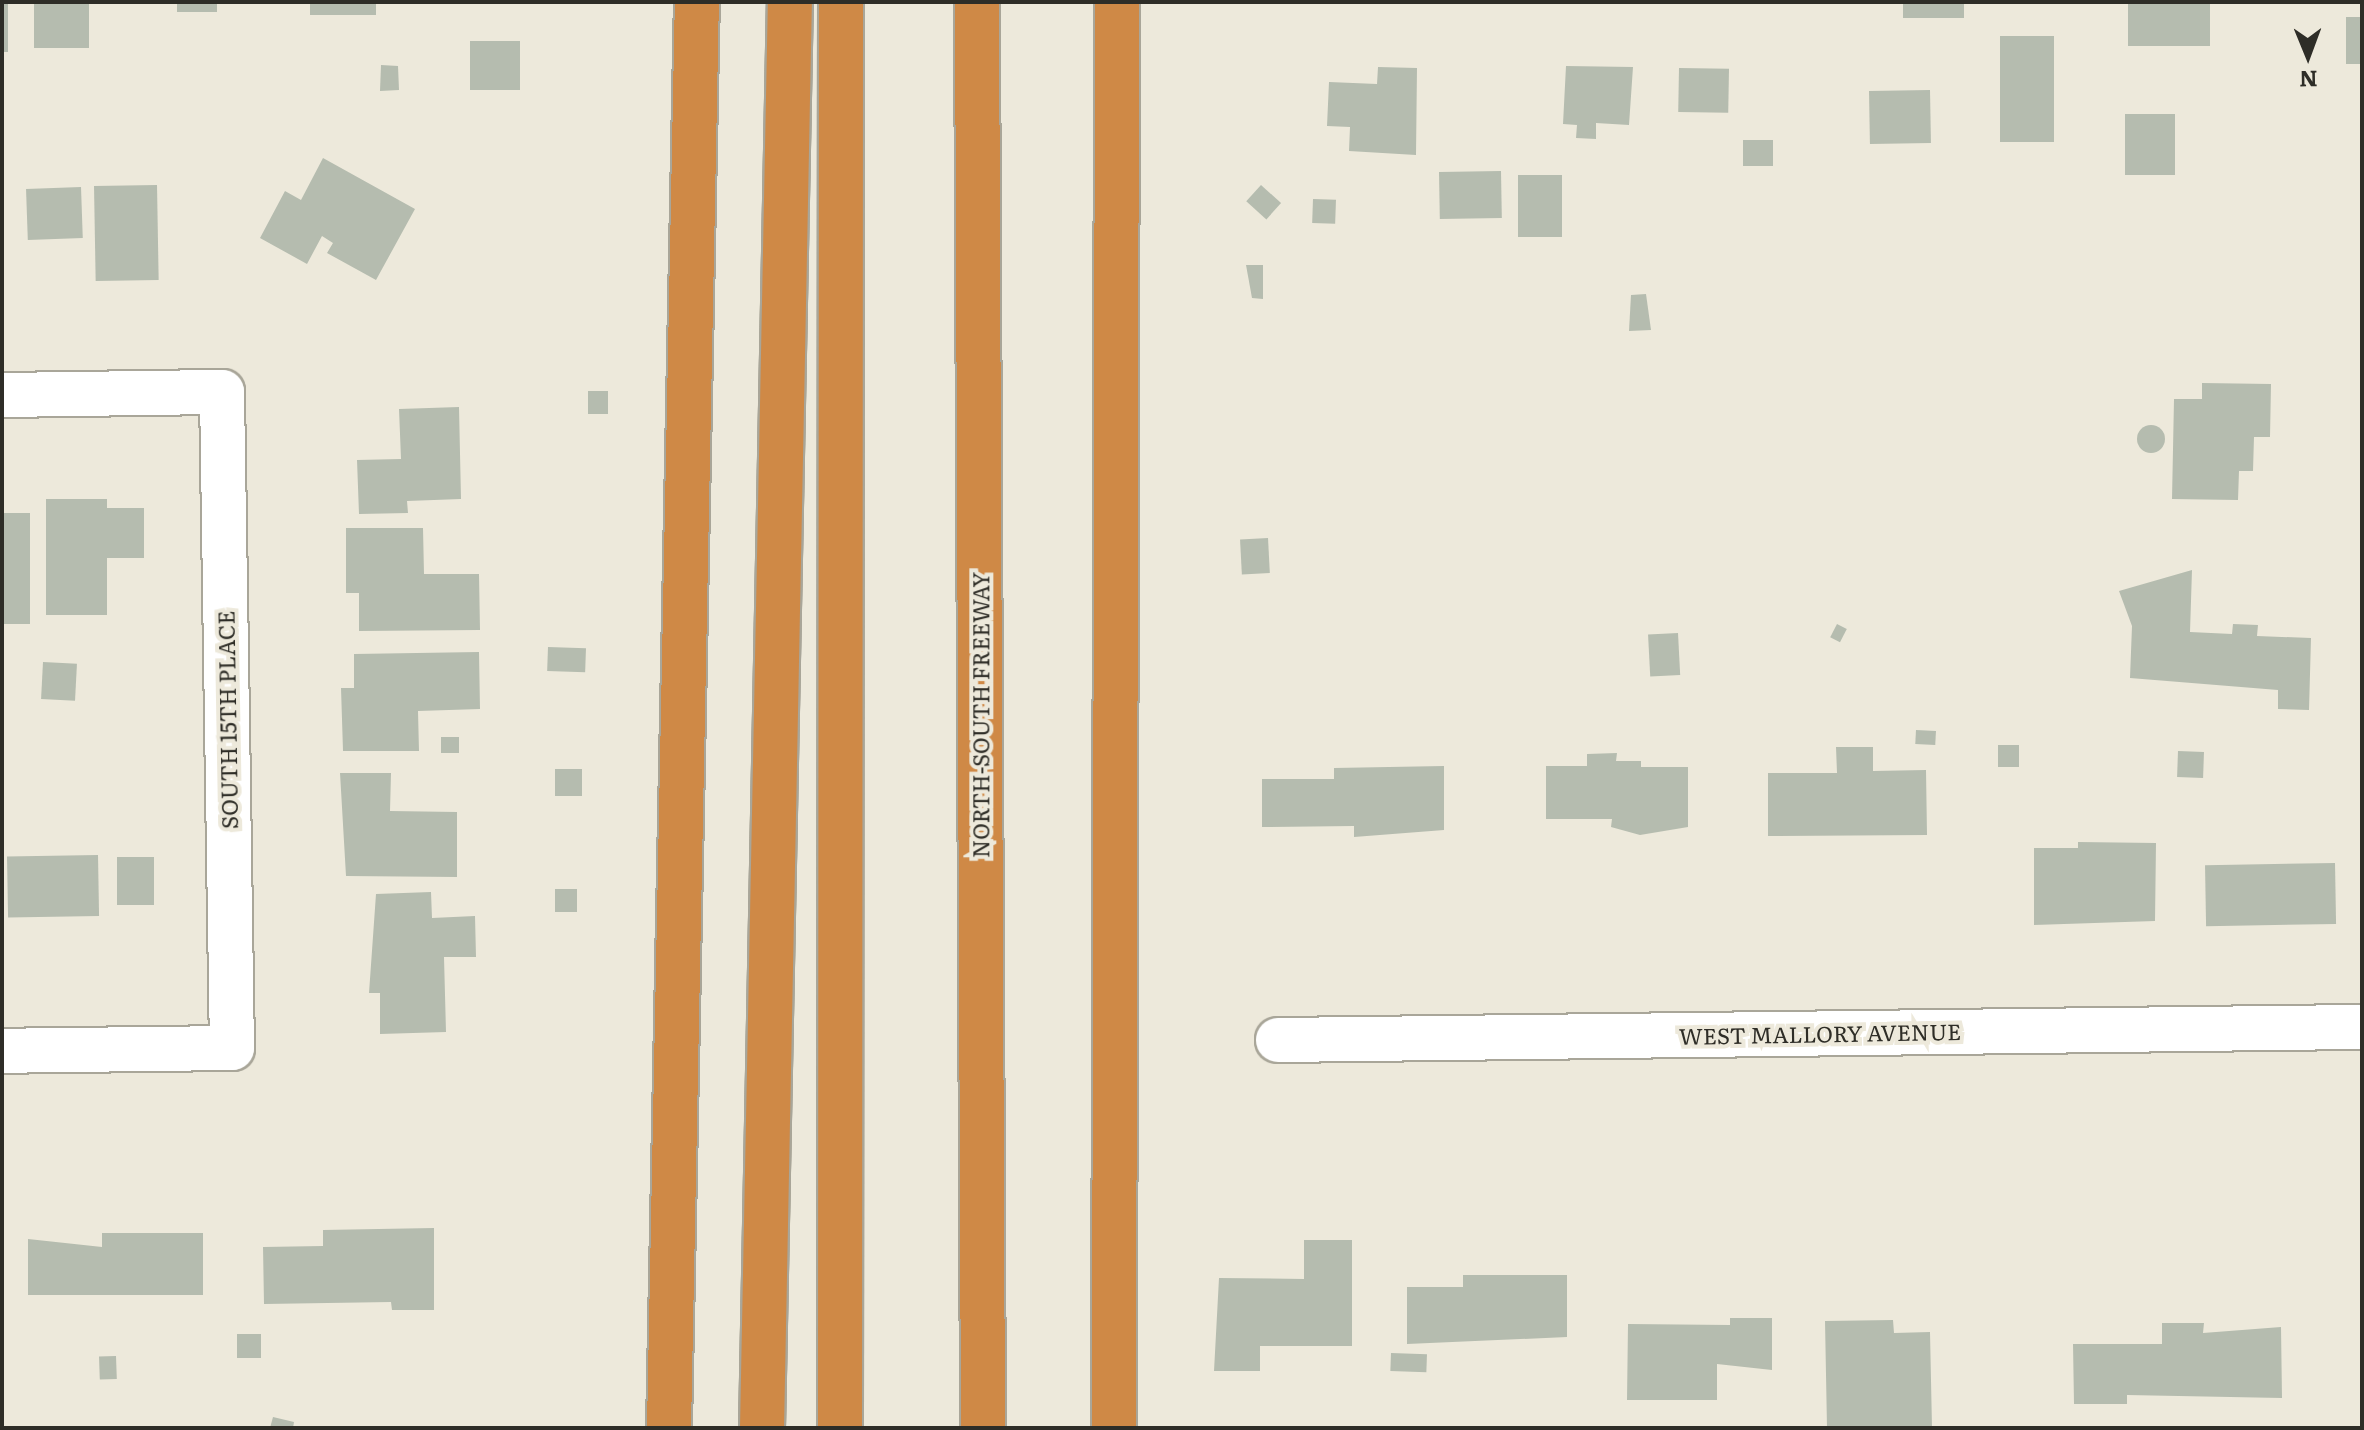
<!DOCTYPE html>
<style>
body{margin:0}
#map{position:relative;width:2364px;height:1430px;overflow:hidden;background:#ede9db;font-family:Literata,serif}
div>[style]{position:absolute}
[style*='--x']{left:calc(var(--x)*1px);top:calc(var(--y)*1px);width:calc(var(--w)*1px);rotate:calc(var(--a)*1deg)}
.building>*{inset:0;background:#b5bcaf;transform-origin:0 0}
.round{border-radius:50%}
.roads{filter:drop-shadow(2px 0 #a9a699) drop-shadow(-2px 0 #a9a699) drop-shadow(0 2px #a9a699) drop-shadow(0 -2px #a9a699)}
.minor>*{height:44px;margin:-22px;padding:0 22px;transform-origin:22px;border-radius:22px;background:#fff}
.highway>*{height:44px;margin:-22px;padding:0 22px;transform-origin:22px;border-radius:22px;background:#cf8946}
span{translate:-50% -50%;white-space:nowrap;text-align:center;line-height:1.15;-webkit-text-stroke:8px #ede9db;paint-order:stroke}
.street-label{font-size:22px;color:#2e2d27}
.frame{position:absolute;inset:0;border:4px solid #2e2d27;pointer-events:none}
.north{position:absolute;left:2268px;top:16px;width:80px;height:80px;-webkit-text-stroke:6px #ede9db;paint-order:stroke;rotate:179deg;font-size:22px;font-weight:700;line-height:32px;text-align:center;color:#2e2d27}
.north::after{content:'';display:block;margin:auto;width:28px;height:36px;background:#2e2d27;clip-path:polygon(50% 0,100% 100%,50% 72%,0 100%)}
</style>
<div id="map">
<div class="building">
<i style="left:2px;top:2px;width:6px;height:50px"></i>
<i style="left:34px;top:2px;width:55px;height:46px"></i>
<i style="left:177px;top:2px;width:40px;height:10px"></i>
<i style="left:310px;top:2px;width:66px;height:13px"></i>
<i style="left:1903px;top:2px;width:61px;height:16px"></i>
<i style="left:2128px;top:2px;width:82px;height:44px"></i>
<i style="left:2346px;top:17px;width:16px;height:47px"></i>
<i style="left:2000px;top:36px;width:54px;height:106px"></i>
<i style="left:470px;top:41px;width:50px;height:49px"></i>
<i style="clip-path:polygon(381px 65px,398px 66px,399px 90px,380px 91px)"></i>
<i style="clip-path:polygon(1566px 66px,1633px 67px,1629px 125px,1596px 123px,1596px 139px,1576px 138px,1577px 125px,1563px 124px)"></i>
<i style="clip-path:polygon(1378px 67px,1417px 68px,1416px 155px,1349px 151px,1350px 127px,1327px 126px,1329px 82px,1377px 84px)"></i>
<i style="left:1679px;top:68px;width:50px;height:44px;rotate:1deg"></i>
<i style="left:1930px;top:90px;width:53px;height:61px;rotate:89deg"></i>
<i style="left:2125px;top:114px;width:50px;height:61px"></i>
<i style="left:1743px;top:140px;width:30px;height:26px"></i>
<i style="clip-path:polygon(323px 158px,415px 209px,376px 280px,327px 253px,333px 243px,322px 236px,307px 264px,260px 238px,285px 191px,301px 200px)"></i>
<i style="left:1501px;top:171px;width:47px;height:62px;rotate:89deg"></i>
<i style="left:1518px;top:175px;width:44px;height:62px"></i>
<i style="left:157px;top:185px;width:95px;height:63px;rotate:89deg"></i>
<i style="left:1261px;top:185px;width:27px;height:22px;rotate:42deg"></i>
<i style="left:81px;top:187px;width:51px;height:55px;rotate:88deg"></i>
<i style="left:1313px;top:199px;width:23px;height:24px;rotate:2deg"></i>
<i style="clip-path:polygon(1246px 265px,1263px 265px,1263px 299px,1252px 298px)"></i>
<i style="clip-path:polygon(1646px 294px,1651px 330px,1629px 331px,1631px 295px)"></i>
<i style="clip-path:polygon(2202px 383px,2271px 384px,2270px 437px,2254px 437px,2253px 471px,2239px 471px,2238px 500px,2172px 499px,2174px 399px,2202px 399px)"></i>
<i style="left:588px;top:391px;width:20px;height:23px"></i>
<i style="clip-path:polygon(459px 407px,461px 499px,407px 501px,408px 513px,359px 514px,357px 460px,401px 459px,399px 409px)"></i>
<i class="round" style="left:2137px;top:425px;width:28px;height:28px"></i>
<i style="clip-path:polygon(46px 499px,107px 499px,107px 508px,144px 508px,144px 558px,107px 558px,107px 615px,46px 615px)"></i>
<i style="left:2px;top:513px;width:28px;height:111px"></i>
<i style="clip-path:polygon(346px 528px,423px 528px,424px 574px,479px 574px,480px 630px,359px 631px,359px 593px,346px 593px)"></i>
<i style="left:1268px;top:538px;width:35px;height:28px;rotate:87deg"></i>
<i style="clip-path:polygon(2192px 570px,2190px 632px,2232px 634px,2233px 624px,2258px 625px,2257px 636px,2311px 638px,2309px 710px,2278px 709px,2278px 690px,2130px 678px,2132px 626px,2119px 591px)"></i>
<i style="left:1837px;top:624px;width:11px;height:15px;rotate:27deg"></i>
<i style="left:1678px;top:633px;width:42px;height:30px;rotate:87deg"></i>
<i style="left:548px;top:647px;width:38px;height:24px;rotate:2deg"></i>
<i style="clip-path:polygon(479px 652px,480px 709px,418px 711px,419px 751px,343px 751px,341px 688px,354px 688px,354px 654px)"></i>
<i style="left:43px;top:662px;width:34px;height:37px;rotate:3deg"></i>
<i style="left:1916px;top:730px;width:20px;height:14px;rotate:3deg"></i>
<i style="left:441px;top:737px;width:18px;height:16px"></i>
<i style="left:2019px;top:745px;width:22px;height:21px;rotate:90deg"></i>
<i style="clip-path:polygon(1836px 747px,1873px 747px,1873px 771px,1926px 770px,1927px 835px,1768px 836px,1768px 773px,1837px 773px)"></i>
<i style="left:2178px;top:751px;width:26px;height:26px;rotate:2deg"></i>
<i style="clip-path:polygon(1617px 753px,1616px 761px,1641px 761px,1641px 767px,1688px 767px,1688px 827px,1640px 835px,1611px 827px,1612px 819px,1546px 819px,1546px 766px,1587px 766px,1587px 754px)"></i>
<i style="clip-path:polygon(1444px 766px,1444px 830px,1354px 837px,1354px 826px,1262px 827px,1262px 779px,1334px 779px,1334px 768px)"></i>
<i style="left:555px;top:769px;width:27px;height:27px"></i>
<i style="clip-path:polygon(340px 773px,391px 773px,390px 811px,457px 812px,457px 877px,346px 876px)"></i>
<i style="clip-path:polygon(2078px 842px,2156px 843px,2155px 921px,2034px 925px,2034px 848px,2078px 848px)"></i>
<i style="left:98px;top:855px;width:61px;height:91px;rotate:89deg"></i>
<i style="left:117px;top:857px;width:37px;height:48px"></i>
<i style="left:2335px;top:863px;width:61px;height:130px;rotate:89deg"></i>
<i style="left:555px;top:889px;width:22px;height:23px"></i>
<i style="clip-path:polygon(431px 892px,432px 918px,475px 916px,476px 957px,444px 957px,446px 1032px,380px 1034px,380px 993px,369px 993px,376px 894px)"></i>
<i style="clip-path:polygon(434px 1228px,434px 1310px,392px 1310px,391px 1302px,264px 1304px,263px 1247px,323px 1246px,323px 1230px)"></i>
<i style="clip-path:polygon(102px 1233px,203px 1233px,203px 1295px,28px 1295px,28px 1239px,102px 1247px)"></i>
<i style="clip-path:polygon(1304px 1240px,1352px 1240px,1352px 1346px,1260px 1346px,1260px 1371px,1214px 1371px,1219px 1278px,1304px 1279px)"></i>
<i style="clip-path:polygon(1463px 1275px,1567px 1275px,1567px 1337px,1407px 1344px,1407px 1287px,1463px 1287px)"></i>
<i style="clip-path:polygon(1730px 1318px,1772px 1318px,1772px 1370px,1717px 1364px,1717px 1400px,1627px 1400px,1628px 1324px,1730px 1325px)"></i>
<i style="clip-path:polygon(1893px 1320px,1894px 1333px,1930px 1332px,1932px 1428px,1827px 1428px,1825px 1321px)"></i>
<i style="clip-path:polygon(2162px 1323px,2204px 1323px,2203px 1333px,2281px 1327px,2282px 1398px,2127px 1395px,2127px 1404px,2074px 1404px,2073px 1344px,2162px 1344px)"></i>
<i style="left:237px;top:1334px;width:24px;height:24px"></i>
<i style="left:1391px;top:1353px;width:36px;height:18px;rotate:2deg"></i>
<i style="left:116px;top:1356px;width:23px;height:17px;rotate:88deg"></i>
<i style="clip-path:polygon(273px 1417px,294px 1422px,293px 1428px,270px 1428px)"></i>
</div>
<div class="roads">
<div class="minor">
<i style="--x:2;--y:395;--w:220;--a:-0.8"></i>
<i style="--x:222;--y:392;--w:656;--a:89.13"></i>
<i style="--x:232;--y:1048;--w:230;--a:179.3"></i>
<i style="--x:1278;--y:1040;--w:1084;--a:-0.69"></i>
</div>
<div class="highway">
<i style="--x:977;--y:2;--w:1426;--a:89.76"></i>
<i style="--x:669;--y:1428;--w:1426;--a:-88.88"></i>
<i style="--x:762;--y:1428;--w:1426;--a:-88.88"></i>
<i style="--x:840;--y:1428;--w:1426;--a:-89.96"></i>
<i style="--x:1114;--y:1428;--w:1426;--a:-89.88"></i>
</div>
</div>
<div class="street-label">
<span style="left:980px;top:715px;rotate:-90deg">NORTH-SOUTH FREEWAY</span>
<span style="left:227px;top:720px;rotate:-91deg">SOUTH 15TH PLACE</span>
<span style="left:1820px;top:1033px;rotate:-1deg">WEST MALLORY AVENUE</span>
</div>
<div class="frame"></div>
<div class="north">N</div>
</div>
